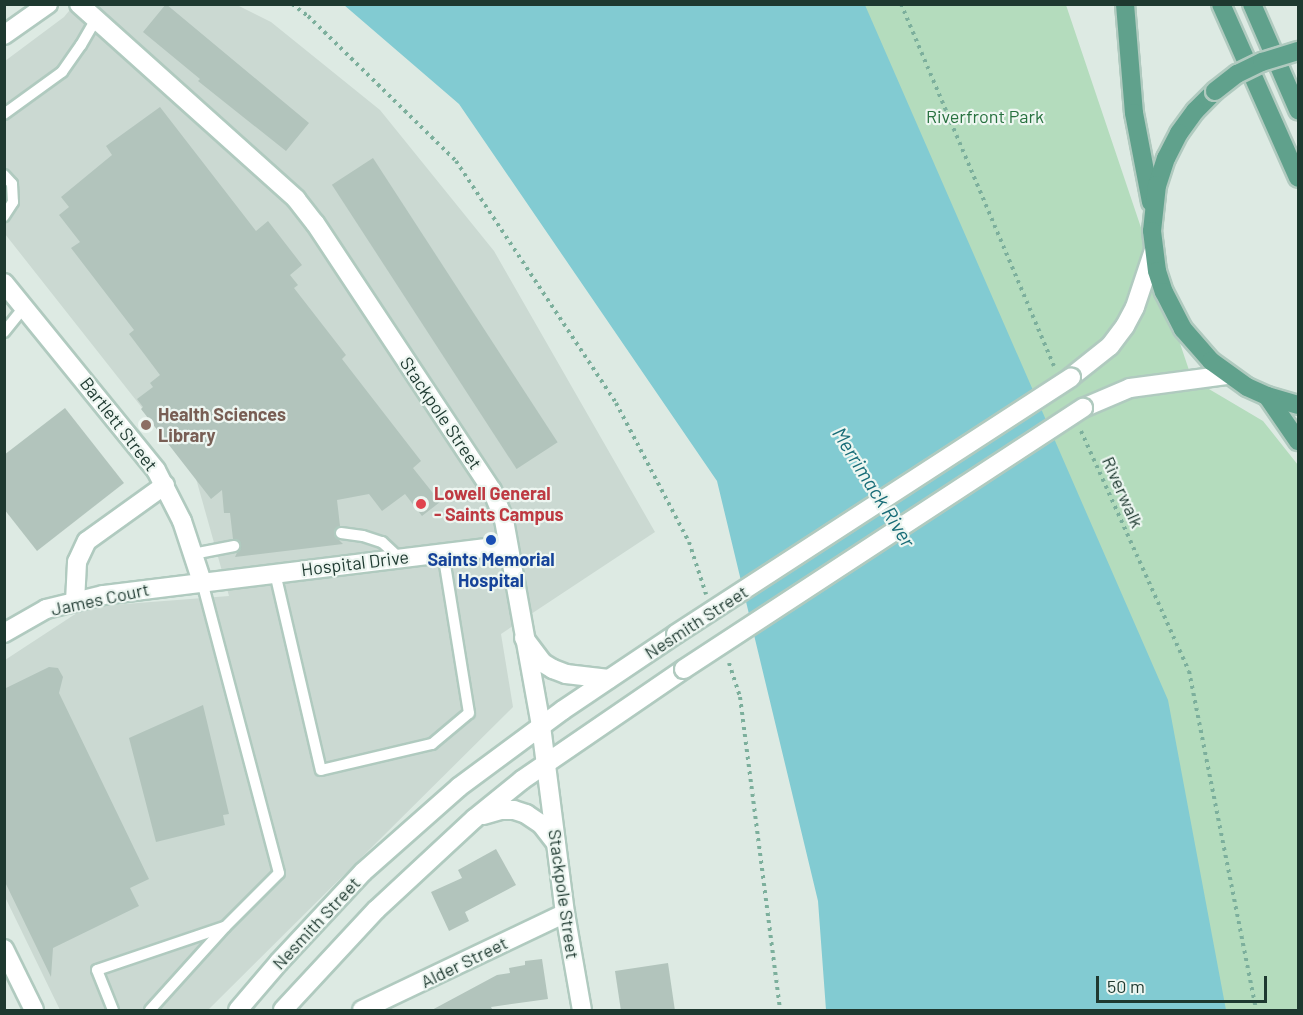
<!DOCTYPE html>
<style>
body{margin:0}
#map{position:relative;width:1303px;height:1015px;overflow:hidden;background:#ddeae3;font-family:Barlow,sans-serif}
div>[style]{position:absolute}
[style*='--x']{left:calc(var(--x)*1px);top:calc(var(--y)*1px);width:calc(var(--w)*1px);rotate:calc(var(--a)*1deg)}
.built>*{inset:0;background:#cbd9d2}
.green>*{inset:0;background:#b4dcbd}
.water>*{inset:0;background:#82cbd2}
.building>*{inset:0;background:#b2c4bc;transform-origin:0 0}
.path>*{height:4px;margin-top:-2px;transform-origin:0;background:repeating-linear-gradient(90deg,#7caf9c 0 3px,transparent 0 7.5px)}
.roads{filter:drop-shadow(2px 0 #b0cabf) drop-shadow(-2px 0 #b0cabf) drop-shadow(0 2px #b0cabf) drop-shadow(0 -2px #b0cabf)}
.lane>*{height:10px;margin:-5px;padding:0 5px;transform-origin:5px;border-radius:5px;background:#fff}
.street>*{height:18px;margin:-9px;padding:0 9px;transform-origin:9px;border-radius:9px;background:#fff}
.secondary>*{height:18px;margin:-9px;padding:0 9px;transform-origin:9px;border-radius:9px;background:#fff}
.primary>*{height:18px;margin:-9px;padding:0 9px;transform-origin:9px;border-radius:9px;background:#60a18c}
.bridges{filter:drop-shadow(2px 0 #b0cabf) drop-shadow(-2px 0 #b0cabf) drop-shadow(0 2px #b0cabf) drop-shadow(0 -2px #b0cabf)}
.secondary-bridge>*{height:18px;margin:-9px;padding:0 9px;transform-origin:9px;border-radius:9px;background:#fff}
.primary-bridge>*{height:18px;margin:-9px;padding:0 9px;transform-origin:9px;border-radius:9px;background:#60a18c}
.dots>*{width:16px;height:16px;translate:-50% -50%;box-sizing:border-box;border:3px solid #edf6f1;border-radius:50%}
span{translate:-50% -50%;white-space:nowrap;text-align:center;line-height:1.15;-webkit-text-stroke:4.5px #edf6f1;paint-order:stroke}
.park-label{font-size:18px;color:#27713f}
.street-label{font-size:18px;color:#1e3930}
.education-label{font-size:18px;color:#785e54;font-weight:700}
.left{translate:0 -50%;text-align:left}
.health-label{font-size:18px;color:#be3a42;font-weight:700}
.transit-label{font-size:18px;color:#164399;font-weight:700}
.water-label{font-size:20px;color:#176c77;font-style:italic}
.frame{position:absolute;inset:0;border:6px solid #1e3930;pointer-events:none}
.scale{position:absolute;left:1096px;top:976px;width:171px;height:27px;box-sizing:border-box;border:3px solid #1e3930;border-top:0;padding-left:8px;font-size:18px;line-height:21px;white-space:nowrap;color:#1e3930;-webkit-text-stroke:4px #edf6f1;paint-order:stroke}
</style>
<div id="map">
<div class="built">
<i style="clip-path:polygon(74px 5px,237px 5px,271px 22px,380px 110px,494px 251px,655px 532px,501px 634px,513px 707px,208px 1010px,60px 1010px,5px 897px,5px 660px,86px 607px,229px 596px,195px 475px,5px 234px,5px 61px,64px 17px)"></i>
</div>
<div class="green">
<i style="clip-path:polygon(817px 5px,1066px 5px,1192px 379px,1263px 421px,1298px 465px,1298px 1010px,1213px 1010px)"></i>
</div>
<div class="water">
<i style="clip-path:polygon(344px 5px,865px 5px,1168px 700px,1226px 1010px,826px 1010px,818px 901px,717px 481px,459px 104px)"></i>
</div>
<div class="building">
<i style="clip-path:polygon(166px 4px,309px 123px,286px 151px,198px 81px,200px 79px,143px 32px)"></i>
<i style="clip-path:polygon(160px 107px,256px 231px,268px 221px,302px 265px,290px 275px,298px 285px,294px 288px,346px 355px,342px 359px,421px 461px,413px 468px,440px 502px,422px 516px,405px 494px,382px 511px,369px 494px,337px 500px,340px 526px,335px 529px,334px 535px,343px 544px,235px 557px,241px 544px,233px 539px,230px 513px,224px 513px,222px 490px,211px 499px,141px 409px,143px 407px,137px 399px,153px 387px,150px 383px,160px 375px,129px 334px,134px 330px,71px 248px,80px 242px,59px 215px,69px 207px,61px 197px,112px 155px,106px 146px)"></i>
<i style="left:373px;top:158px;width:339px;height:49px;rotate:57deg"></i>
<i style="clip-path:polygon(65px 408px,124px 483px,37px 551px,4px 509px,4px 455px)"></i>
<i style="clip-path:polygon(49px 667px,58px 668px,63px 677px,59px 693px,149px 879px,130px 888px,139px 906px,53px 948px,51px 977px,4px 880px,4px 689px)"></i>
<i style="clip-path:polygon(203px 705px,229px 814px,223px 815px,225px 825px,156px 842px,129px 738px)"></i>
<i style="clip-path:polygon(496px 849px,516px 885px,465px 912px,469px 921px,449px 931px,431px 892px,462px 878px,458px 870px)"></i>
<i style="clip-path:polygon(542px 959px,548px 999px,491px 1007px,493px 1011px,430px 1011px,497px 975px,510px 973px,509px 968px,525px 965px,525px 961px)"></i>
<i style="clip-path:polygon(668px 963px,675px 1011px,621px 1011px,615px 971px)"></i>
</div>
<div class="path">
<i style="--x:292;--y:4;--w:20;--a:37"></i>
<i style="--x:308;--y:16;--w:207;--a:44.4"></i>
<i style="--x:456;--y:161;--w:290;--a:56.5"></i>
<i style="--x:616;--y:403;--w:157;--a:62.3"></i>
<i style="--x:689;--y:542;--w:55;--a:71.9"></i>
<i style="--x:901;--y:4;--w:393;--a:67.1"></i>
<i style="--x:1081;--y:431;--w:263;--a:65.8"></i>
<i style="--x:1189;--y:671;--w:346;--a:78.8"></i>
<i style="--x:729;--y:663;--w:36;--a:72"></i>
<i style="--x:740;--y:697;--w:316;--a:82.7"></i>
</div>
<div class="roads">
<div class="lane">
<i style="--x:4;--y:114;--w:72;--a:-35.9"></i>
<i style="--x:62;--y:72;--w:33;--a:-55"></i>
<i style="--x:81;--y:45;--w:30;--a:-60"></i>
<i style="--x:4;--y:175;--w:12;--a:48"></i>
<i style="--x:12;--y:184;--w:18;--a:87"></i>
<i style="--x:13;--y:202;--w:17;--a:123"></i>
<i style="--x:4;--y:332;--w:32;--a:-51"></i>
<i style="--x:341;--y:533;--w:22;--a:8"></i>
<i style="--x:363;--y:536;--w:20;--a:18"></i>
<i style="--x:382;--y:542;--w:23;--a:43"></i>
<i style="--x:193;--y:554;--w:42;--a:-11"></i>
<i style="--x:275;--y:573;--w:202;--a:76.9"></i>
<i style="--x:321;--y:770;--w:114;--a:-13.2"></i>
<i style="--x:432;--y:744;--w:48;--a:-40"></i>
<i style="--x:469;--y:713;--w:163;--a:-99.2"></i>
<i style="--x:113;--y:1010;--w:43;--a:-111.8"></i>
<i style="--x:97;--y:970;--w:134;--a:-18.7"></i>
<i style="--x:150;--y:1010;--w:112;--a:-47.9"></i>
<i style="--x:225;--y:927;--w:76;--a:-45"></i>
<i style="--x:279;--y:873;--w:301;--a:-104.8"></i>
</div>
<div class="street">
<i style="--x:79;--y:4;--w:292;--a:41.9"></i>
<i style="--x:296;--y:199;--w:31;--a:52"></i>
<i style="--x:315;--y:223;--w:320;--a:56.5"></i>
<i style="--x:492;--y:490;--w:32;--a:68"></i>
<i style="--x:504;--y:520;--w:209;--a:79.8"></i>
<i style="--x:4;--y:35;--w:54;--a:-35.2"></i>
<i style="--x:4;--y:283;--w:241;--a:50.9"></i>
<i style="--x:156;--y:470;--w:57;--a:63"></i>
<i style="--x:182;--y:521;--w:64;--a:71.8"></i>
<i style="--x:75;--y:602;--w:40;--a:-87.1"></i>
<i style="--x:77;--y:562;--w:23;--a:-65"></i>
<i style="--x:87;--y:541;--w:96;--a:-35.7"></i>
<i style="--x:4;--y:633;--w:48;--a:-29.7"></i>
<i style="--x:46;--y:609;--w:59;--a:-13.8"></i>
<i style="--x:103;--y:595;--w:408;--a:-7"></i>
<i style="--x:362;--y:1010;--w:225;--a:-25.5"></i>
</div>
<div class="secondary">
<i style="--x:1071;--y:377;--w:50;--a:-38.5"></i>
<i style="--x:1110;--y:346;--w:25;--a:-53"></i>
<i style="--x:1125;--y:326;--w:21;--a:-62"></i>
<i style="--x:1135;--y:307;--w:60;--a:-71.6"></i>
<i style="--x:1083;--y:408;--w:51;--a:-23.1"></i>
<i style="--x:1130;--y:388;--w:99;--a:-7.6"></i>
<i style="--x:524;--y:638;--w:31;--a:53"></i>
<i style="--x:543;--y:663;--w:12;--a:31"></i>
<i style="--x:553;--y:669;--w:14;--a:21"></i>
<i style="--x:566;--y:674;--w:43;--a:6.6"></i>
<i style="--x:541;--y:726;--w:189;--a:82.7"></i>
<i style="--x:565;--y:913;--w:98;--a:80.1"></i>
<i style="--x:483;--y:815;--w:19;--a:-16"></i>
<i style="--x:501;--y:810;--w:13;--a:0"></i>
<i style="--x:514;--y:810;--w:13;--a:18"></i>
<i style="--x:526;--y:814;--w:18;--a:34"></i>
<i style="--x:541;--y:824;--w:24;--a:52"></i>
<i style="--x:4;--y:949;--w:68;--a:63.8"></i>
<i style="--x:238;--y:1010;--w:63;--a:-49.5"></i>
<i style="--x:279;--y:962;--w:123;--a:-47"></i>
<i style="--x:363;--y:872;--w:128;--a:-41.5"></i>
<i style="--x:459;--y:787;--w:129;--a:-36.5"></i>
<i style="--x:563;--y:710;--w:136;--a:-33.9"></i>
<i style="--x:283;--y:1010;--w:137;--a:-47.1"></i>
<i style="--x:376;--y:910;--w:134;--a:-42.9"></i>
<i style="--x:474;--y:819;--w:62;--a:-39.1"></i>
<i style="--x:522;--y:780;--w:196;--a:-34.4"></i>
</div>
<div class="primary">
<i style="--x:1125;--y:4;--w:109;--a:85.3"></i>
<i style="--x:1134;--y:113;--w:91;--a:79.2"></i>
<i style="--x:1221;--y:4;--w:190;--a:66.1"></i>
<i style="--x:1252;--y:4;--w:116;--a:66.5"></i>
<i style="--x:1215;--y:91;--w:28;--a:135"></i>
<i style="--x:1195;--y:111;--w:27;--a:126"></i>
<i style="--x:1179;--y:133;--w:28;--a:117"></i>
<i style="--x:1166;--y:158;--w:28;--a:108"></i>
<i style="--x:1157;--y:185;--w:46;--a:96.2"></i>
<i style="--x:1152;--y:231;--w:40;--a:82.9"></i>
<i style="--x:1157;--y:271;--w:22;--a:72"></i>
<i style="--x:1164;--y:292;--w:42;--a:62.8"></i>
<i style="--x:1183;--y:329;--w:43;--a:48.8"></i>
<i style="--x:1211;--y:361;--w:44;--a:35.8"></i>
<i style="--x:1247;--y:387;--w:22;--a:24"></i>
<i style="--x:1267;--y:396;--w:32;--a:16"></i>
<i style="--x:1267;--y:396;--w:55;--a:55.4"></i>
</div>
</div>
<div class="bridges">
<div class="secondary-bridge">
<i style="--x:676;--y:634;--w:471;--a:-33"></i>
<i style="--x:684;--y:669;--w:477;--a:-33.2"></i>
</div>
<div class="primary-bridge">
<i style="--x:1215;--y:91;--w:28;--a:-38"></i>
<i style="--x:1237;--y:74;--w:28;--a:-26"></i>
<i style="--x:1262;--y:62;--w:38;--a:-17"></i>
</div>
</div>
<div class="dots">
<i style="left:146px;top:425px;background:#8d6e63"></i>
<i style="left:421px;top:504px;background:#e0444e"></i>
<i style="left:491px;top:540px;background:#1a4fb4"></i>
</div>
<div class="park-label">
<span style="left:985px;top:116px">Riverfront Park</span>
</div>
<div class="street-label">
<span style="left:441px;top:413px;rotate:56deg">Stackpole Street</span>
<span style="left:119px;top:424px;rotate:52deg">Bartlett Street</span>
<span style="left:1123px;top:492px;rotate:66deg">Riverwalk</span>
<span style="left:355px;top:563px;rotate:-7deg">Hospital Drive</span>
<span style="left:100px;top:599px;rotate:-12deg">James Court</span>
<span style="left:696px;top:622px;rotate:-33deg">Nesmith Street</span>
<span style="left:564px;top:894px;rotate:82deg">Stackpole Street</span>
<span style="left:316px;top:923px;rotate:-47deg">Nesmith Street</span>
<span style="left:464px;top:962px;rotate:-26deg">Alder Street</span>
</div>
<div class="education-label">
<span class="left" style="left:158px;top:425px">Health Sciences<br>Library</span>
</div>
<div class="health-label">
<span class="left" style="left:434px;top:504px">Lowell General<br>- Saints Campus</span>
</div>
<div class="transit-label">
<span style="left:491px;top:570px">Saints Memorial<br>Hospital</span>
</div>
<div class="water-label">
<span style="left:874px;top:487px;rotate:58deg">Merrimack River</span>
</div>
<div class="frame"></div>
<div class="scale">50 m</div>
</div>
